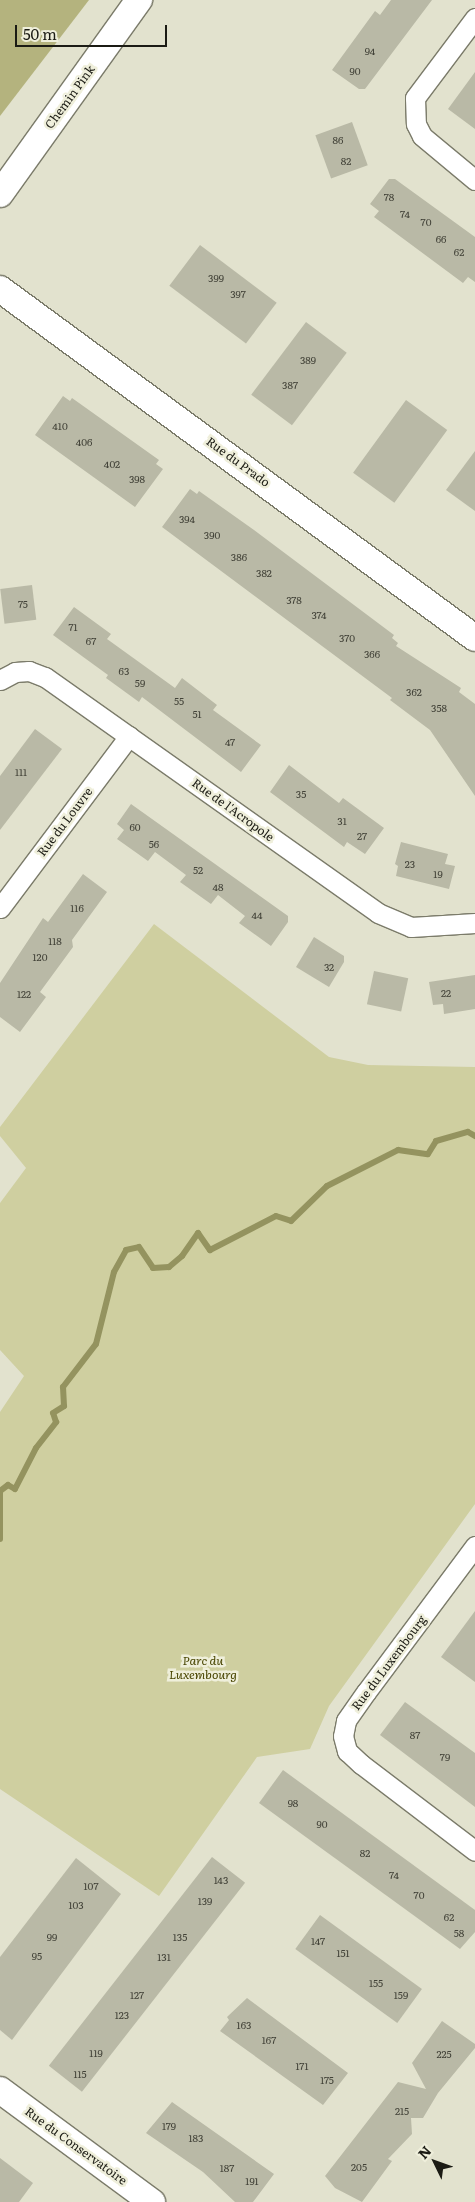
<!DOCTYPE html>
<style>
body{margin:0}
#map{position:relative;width:475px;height:2202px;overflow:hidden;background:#e2e2ce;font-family:Literata,serif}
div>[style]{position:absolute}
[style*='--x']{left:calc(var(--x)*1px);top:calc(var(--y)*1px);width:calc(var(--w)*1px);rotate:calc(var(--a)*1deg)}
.green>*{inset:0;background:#cfcfa0}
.forest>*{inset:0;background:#b4b37e}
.stream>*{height:6px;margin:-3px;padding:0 3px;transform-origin:3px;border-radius:3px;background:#94935f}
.building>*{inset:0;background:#b9b9a6;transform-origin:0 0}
.roads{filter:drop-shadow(1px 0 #7b7b6a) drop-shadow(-1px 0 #7b7b6a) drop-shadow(0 1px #7b7b6a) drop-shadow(0 -1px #7b7b6a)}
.street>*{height:19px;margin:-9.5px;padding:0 9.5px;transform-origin:9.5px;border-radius:9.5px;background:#fff}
.secondary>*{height:26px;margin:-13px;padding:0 13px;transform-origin:13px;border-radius:13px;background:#fff}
span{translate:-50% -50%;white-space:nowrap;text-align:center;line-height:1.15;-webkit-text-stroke:5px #efefdb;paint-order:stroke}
.number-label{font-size:10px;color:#424238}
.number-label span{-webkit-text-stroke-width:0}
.street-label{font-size:12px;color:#1b1b14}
.park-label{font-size:12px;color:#494602;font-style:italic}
.north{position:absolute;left:410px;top:2137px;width:50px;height:50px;-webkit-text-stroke:4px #efefdb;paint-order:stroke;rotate:312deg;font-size:14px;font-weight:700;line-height:20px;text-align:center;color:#1b1b14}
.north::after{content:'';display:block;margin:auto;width:18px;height:22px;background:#1b1b14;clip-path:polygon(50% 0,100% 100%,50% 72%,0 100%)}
.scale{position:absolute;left:15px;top:25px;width:152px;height:22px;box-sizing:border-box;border:2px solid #1b1b14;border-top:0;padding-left:6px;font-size:15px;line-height:18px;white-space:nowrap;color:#1b1b14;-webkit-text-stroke:4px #efefdb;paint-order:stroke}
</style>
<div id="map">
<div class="green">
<i style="clip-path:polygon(154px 924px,329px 1057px,368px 1065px,475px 1067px,475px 1504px,329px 1706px,310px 1749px,257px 1757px,159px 1896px,0 1789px,0 1412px,24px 1376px,0 1350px,0 1203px,26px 1168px,0 1136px,0 1127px)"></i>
</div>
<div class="forest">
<i style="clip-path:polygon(0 0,89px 0,0 116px)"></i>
</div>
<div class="stream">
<i style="--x:0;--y:1539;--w:48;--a:-90"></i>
<i style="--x:0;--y:1491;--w:10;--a:-37"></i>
<i style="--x:8;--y:1485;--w:8;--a:30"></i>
<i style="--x:15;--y:1489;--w:46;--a:-62.9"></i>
<i style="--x:36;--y:1448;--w:33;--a:-52"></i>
<i style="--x:56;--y:1422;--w:9;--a:-108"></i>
<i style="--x:53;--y:1413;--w:13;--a:-32"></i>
<i style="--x:64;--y:1406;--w:19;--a:-93"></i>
<i style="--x:63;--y:1387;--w:54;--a:-52.5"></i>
<i style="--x:96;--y:1344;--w:74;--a:-76"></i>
<i style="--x:114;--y:1272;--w:25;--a:-61"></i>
<i style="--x:126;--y:1250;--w:13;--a:-13"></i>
<i style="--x:139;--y:1247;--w:25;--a:56"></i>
<i style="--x:153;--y:1268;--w:16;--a:-4"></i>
<i style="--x:169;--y:1267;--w:17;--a:-40"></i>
<i style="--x:182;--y:1256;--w:28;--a:-55"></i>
<i style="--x:198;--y:1233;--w:21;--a:55"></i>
<i style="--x:210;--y:1250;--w:74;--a:-27.3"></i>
<i style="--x:276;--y:1216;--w:16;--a:18"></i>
<i style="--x:291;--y:1221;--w:50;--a:-44.2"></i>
<i style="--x:327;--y:1186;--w:80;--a:-26.9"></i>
<i style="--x:398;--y:1150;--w:30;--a:8"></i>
<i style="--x:428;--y:1154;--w:15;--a:-58"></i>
<i style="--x:436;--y:1141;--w:33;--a:-16"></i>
<i style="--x:468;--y:1132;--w:8;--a:30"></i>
</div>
<div class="building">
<i style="clip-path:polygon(391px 0,432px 0,365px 89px,359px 89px,332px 70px,375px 11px,380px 15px)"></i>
<i style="clip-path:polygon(475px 72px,475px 129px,448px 109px)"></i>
<i style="left:352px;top:122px;width:46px;height:39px;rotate:70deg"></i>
<i style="clip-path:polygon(389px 179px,395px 179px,475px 237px,475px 282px,468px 277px,463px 283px,374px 217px,379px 211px,370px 204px)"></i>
<i style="left:200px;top:245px;width:96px;height:51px;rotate:37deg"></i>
<i style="left:306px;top:322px;width:51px;height:91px;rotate:37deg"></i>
<i style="clip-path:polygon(63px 396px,70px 401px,72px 398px,159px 460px,156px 464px,163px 469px,135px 507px,35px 435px)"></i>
<i style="left:406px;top:400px;width:51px;height:90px;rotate:36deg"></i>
<i style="clip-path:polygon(475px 451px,475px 511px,446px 490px)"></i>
<i style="clip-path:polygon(190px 489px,197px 494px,199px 491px,254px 530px,394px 635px,392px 638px,398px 643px,396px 646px,461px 688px,459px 692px,475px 704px,475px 796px,430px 730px,390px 700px,392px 698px,162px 527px)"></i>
<i style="left:32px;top:585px;width:35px;height:32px;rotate:83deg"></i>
<i style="clip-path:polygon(74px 607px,111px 634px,107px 639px,175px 688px,182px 678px,217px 705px,213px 710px,261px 745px,241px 772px,142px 697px,139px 702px,106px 678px,108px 675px,53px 635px)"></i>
<i style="clip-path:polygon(35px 729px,62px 749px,0 830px,0 776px)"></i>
<i style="clip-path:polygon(289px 765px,339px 803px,343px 798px,384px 828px,365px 854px,347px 842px,344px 847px,270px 792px)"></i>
<i style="clip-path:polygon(131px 804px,288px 916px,288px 922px,271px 946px,239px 923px,245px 916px,218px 895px,211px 904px,180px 882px,186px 875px,155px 852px,148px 861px,117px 839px,124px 830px,117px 824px)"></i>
<i style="clip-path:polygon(401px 842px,448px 854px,445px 864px,455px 866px,449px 889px,396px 876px,398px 866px,395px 864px)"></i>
<i style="clip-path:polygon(83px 874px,107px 892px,72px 940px,73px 947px,40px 992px,46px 997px,20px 1032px,0 1017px,0 983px,43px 918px,48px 922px)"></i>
<i style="clip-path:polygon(314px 937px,344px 956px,344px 962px,329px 987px,296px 967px)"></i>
<i style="left:374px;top:971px;width:35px;height:34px;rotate:12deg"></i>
<i style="clip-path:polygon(475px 975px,475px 1009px,444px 1014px,443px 1004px,433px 1005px,429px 982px)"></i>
<i style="clip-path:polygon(475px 1611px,475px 1682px,441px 1657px)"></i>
<i style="clip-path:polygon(405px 1702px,475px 1753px,475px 1807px,380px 1735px)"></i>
<i style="clip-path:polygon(283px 1770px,475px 1910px,475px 1932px,460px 1949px,259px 1803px)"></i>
<i style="left:212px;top:1857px;width:42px;height:265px;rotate:38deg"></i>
<i style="clip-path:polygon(76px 1858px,121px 1894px,12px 2040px,0 2030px,0 1957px)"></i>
<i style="left:320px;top:1915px;width:126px;height:42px;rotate:36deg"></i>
<i style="clip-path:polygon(247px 1998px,348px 2073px,323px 2105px,220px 2031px,229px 2020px,227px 2017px)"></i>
<i style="clip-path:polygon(442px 2021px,475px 2044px,475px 2048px,438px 2093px,423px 2118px,411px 2118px,412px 2134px,388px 2159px,392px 2161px,362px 2202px,335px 2188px,325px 2176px,398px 2082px,426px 2089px,412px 2063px)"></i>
<i style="clip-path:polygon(172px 2102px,274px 2174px,253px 2202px,235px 2202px,203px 2172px,146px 2133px)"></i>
<i style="clip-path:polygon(0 2158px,33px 2183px,19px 2202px,0 2202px)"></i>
</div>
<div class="roads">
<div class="street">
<i style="--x:475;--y:18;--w:100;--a:126.9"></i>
<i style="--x:415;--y:98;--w:26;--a:88"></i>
<i style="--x:416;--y:124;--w:13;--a:63"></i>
<i style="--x:422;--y:136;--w:69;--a:39.7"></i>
<i style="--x:0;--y:680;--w:17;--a:-28"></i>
<i style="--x:15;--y:672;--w:14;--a:-4"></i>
<i style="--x:29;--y:671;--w:17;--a:21"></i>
<i style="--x:45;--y:677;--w:408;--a:35.3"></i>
<i style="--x:378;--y:913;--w:36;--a:23"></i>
<i style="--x:411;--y:927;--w:64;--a:-3.6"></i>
<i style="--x:0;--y:908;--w:215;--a:-53.1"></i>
<i style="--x:475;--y:1546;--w:182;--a:126.7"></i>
<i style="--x:366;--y:1692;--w:35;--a:125"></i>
<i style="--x:346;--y:1721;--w:15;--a:101"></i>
<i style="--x:343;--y:1736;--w:16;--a:75"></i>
<i style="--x:347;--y:1751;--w:19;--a:43"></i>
<i style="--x:361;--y:1764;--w:143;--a:37.3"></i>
</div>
<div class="secondary">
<i style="--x:0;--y:194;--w:239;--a:-54.4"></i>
<i style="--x:0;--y:289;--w:589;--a:36.31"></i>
<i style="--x:0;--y:2090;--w:189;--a:36.4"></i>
</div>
</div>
<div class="number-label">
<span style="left:370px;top:51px">94</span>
<span style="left:355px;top:71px">90</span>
<span style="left:338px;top:140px">86</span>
<span style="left:346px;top:161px">82</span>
<span style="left:389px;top:197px">78</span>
<span style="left:405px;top:214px">74</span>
<span style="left:426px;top:222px">70</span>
<span style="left:441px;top:239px">66</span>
<span style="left:459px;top:252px">62</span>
<span style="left:216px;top:278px">399</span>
<span style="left:238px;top:294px">397</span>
<span style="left:308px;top:360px">389</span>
<span style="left:290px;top:385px">387</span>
<span style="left:60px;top:426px">410</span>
<span style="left:84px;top:442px">406</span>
<span style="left:112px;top:464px">402</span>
<span style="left:137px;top:479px">398</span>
<span style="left:187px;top:519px">394</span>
<span style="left:212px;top:535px">390</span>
<span style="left:239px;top:557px">386</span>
<span style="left:264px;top:573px">382</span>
<span style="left:294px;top:600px">378</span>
<span style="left:23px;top:604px">75</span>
<span style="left:319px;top:615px">374</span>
<span style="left:73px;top:627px">71</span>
<span style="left:347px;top:638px">370</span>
<span style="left:91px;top:641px">67</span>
<span style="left:372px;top:654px">366</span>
<span style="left:124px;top:671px">63</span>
<span style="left:140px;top:683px">59</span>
<span style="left:414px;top:692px">362</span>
<span style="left:179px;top:701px">55</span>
<span style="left:439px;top:708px">358</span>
<span style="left:197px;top:714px">51</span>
<span style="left:230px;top:742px">47</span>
<span style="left:21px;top:772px">111</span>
<span style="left:301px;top:794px">35</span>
<span style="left:342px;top:821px">31</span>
<span style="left:135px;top:827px">60</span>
<span style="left:362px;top:836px">27</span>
<span style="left:154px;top:844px">56</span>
<span style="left:410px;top:864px">23</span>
<span style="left:198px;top:870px">52</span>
<span style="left:438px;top:874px">19</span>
<span style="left:218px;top:887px">48</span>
<span style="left:77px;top:908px">116</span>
<span style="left:257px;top:915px">44</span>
<span style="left:55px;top:941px">118</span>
<span style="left:40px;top:957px">120</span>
<span style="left:329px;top:967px">32</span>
<span style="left:446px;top:993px">22</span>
<span style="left:24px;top:994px">122</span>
<span style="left:415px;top:1735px">87</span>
<span style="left:445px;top:1757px">79</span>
<span style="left:293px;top:1803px">98</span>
<span style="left:322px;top:1824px">90</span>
<span style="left:365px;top:1853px">82</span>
<span style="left:394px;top:1875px">74</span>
<span style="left:221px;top:1880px">143</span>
<span style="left:91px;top:1886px">107</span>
<span style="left:419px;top:1895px">70</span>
<span style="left:205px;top:1901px">139</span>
<span style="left:76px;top:1905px">103</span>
<span style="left:449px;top:1917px">62</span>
<span style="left:459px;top:1933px">58</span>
<span style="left:52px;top:1937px">99</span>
<span style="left:180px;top:1937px">135</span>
<span style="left:318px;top:1941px">147</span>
<span style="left:343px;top:1953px">151</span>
<span style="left:37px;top:1956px">95</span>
<span style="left:164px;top:1957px">131</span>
<span style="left:376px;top:1983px">155</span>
<span style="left:137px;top:1995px">127</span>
<span style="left:401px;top:1995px">159</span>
<span style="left:122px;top:2015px">123</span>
<span style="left:244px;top:2025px">163</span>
<span style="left:269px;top:2040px">167</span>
<span style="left:96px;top:2053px">119</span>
<span style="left:444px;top:2054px">225</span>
<span style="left:302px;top:2066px">171</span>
<span style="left:80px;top:2074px">115</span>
<span style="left:327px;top:2080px">175</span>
<span style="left:402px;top:2111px">215</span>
<span style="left:169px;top:2126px">179</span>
<span style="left:196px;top:2138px">183</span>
<span style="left:359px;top:2167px">205</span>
<span style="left:227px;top:2168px">187</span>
<span style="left:252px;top:2181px">191</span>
</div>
<div class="street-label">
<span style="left:70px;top:97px;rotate:-54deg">Chemin Pink</span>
<span style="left:238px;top:462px;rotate:36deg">Rue du Prado</span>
<span style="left:233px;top:810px;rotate:36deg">Rue de l'Acropole</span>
<span style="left:65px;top:822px;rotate:-53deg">Rue du Louvre</span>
<span style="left:389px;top:1663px;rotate:-53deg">Rue du Luxembourg</span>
<span style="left:76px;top:2146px;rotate:36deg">Rue du Conservatoire</span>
</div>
<div class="park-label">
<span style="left:203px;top:1668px">Parc du<br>Luxembourg</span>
</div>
<div class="north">N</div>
<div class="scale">50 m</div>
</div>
